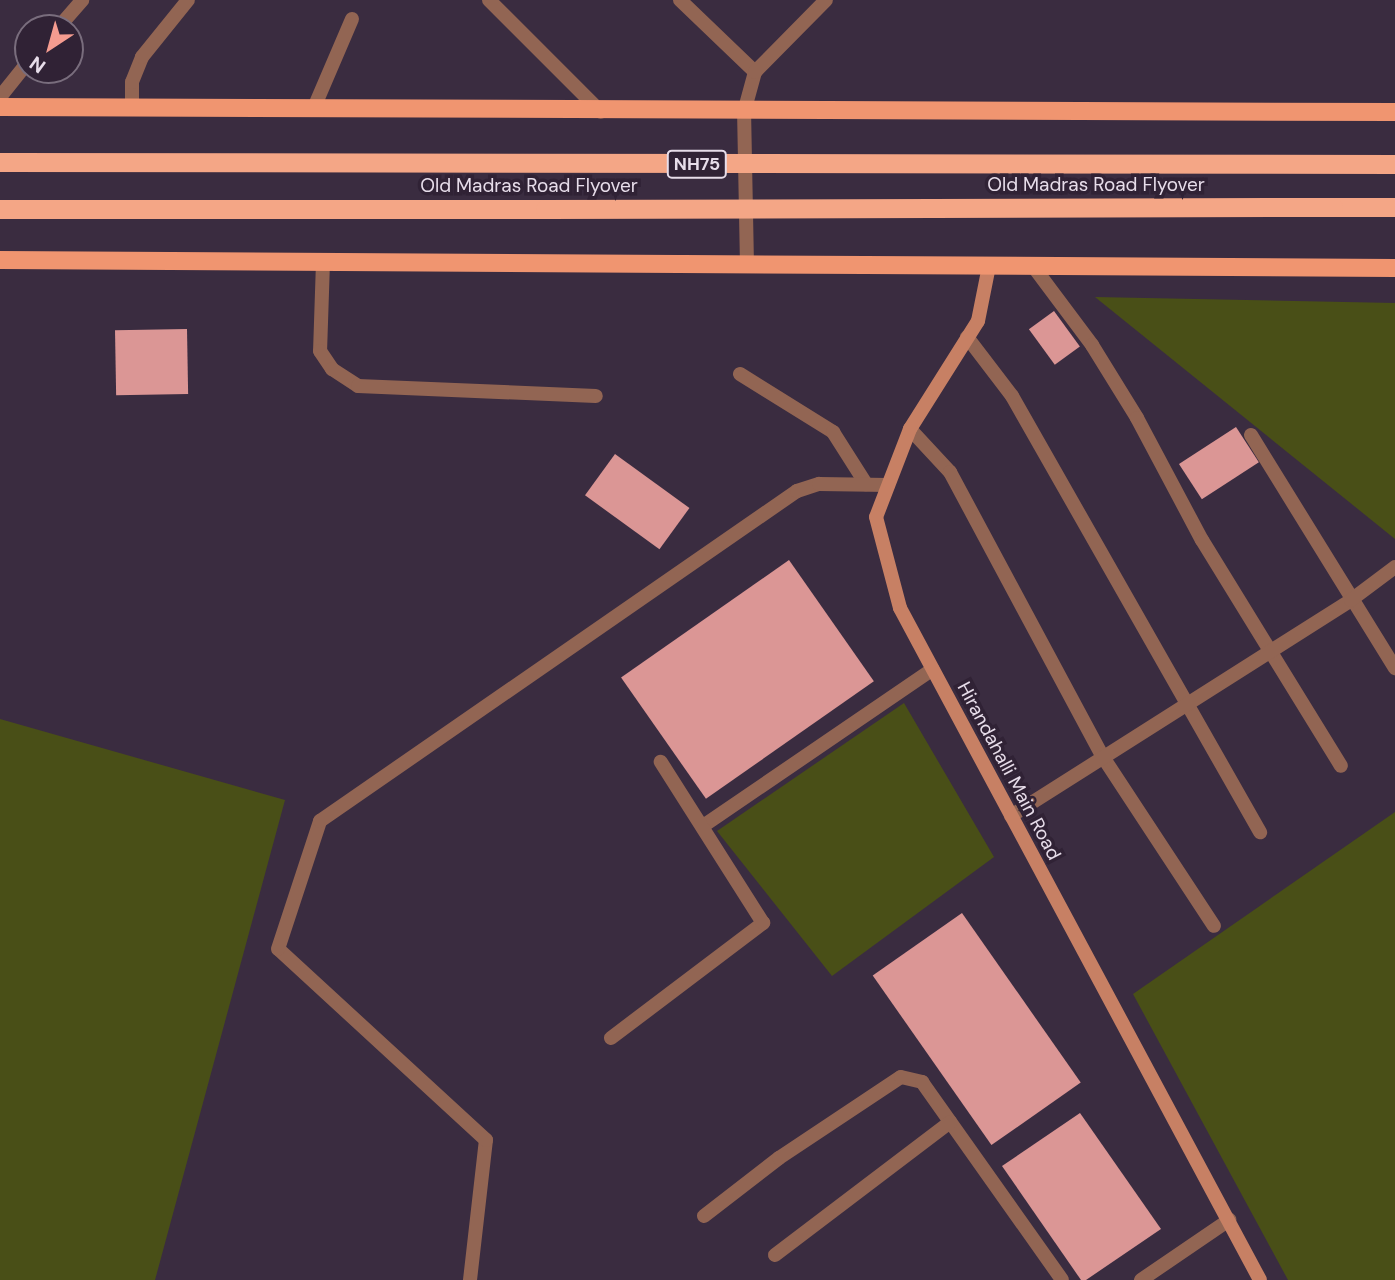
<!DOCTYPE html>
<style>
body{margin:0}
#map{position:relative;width:1395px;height:1280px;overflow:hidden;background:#3a2c40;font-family:"DM Sans",sans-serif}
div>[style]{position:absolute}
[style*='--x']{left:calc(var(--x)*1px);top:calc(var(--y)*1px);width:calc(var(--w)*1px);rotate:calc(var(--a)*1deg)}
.green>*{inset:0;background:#494f17}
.building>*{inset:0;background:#db9695;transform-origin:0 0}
.service>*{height:14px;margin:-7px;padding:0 7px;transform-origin:7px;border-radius:7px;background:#926553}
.minor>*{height:14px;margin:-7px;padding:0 7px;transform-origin:7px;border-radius:7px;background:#926553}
.tertiary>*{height:14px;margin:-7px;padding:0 7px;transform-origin:7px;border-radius:7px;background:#926553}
.secondary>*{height:14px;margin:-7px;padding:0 7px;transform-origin:7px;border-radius:7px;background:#c78064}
.primary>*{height:18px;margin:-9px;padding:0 9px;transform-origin:9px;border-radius:9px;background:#f09570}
.trunk>*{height:19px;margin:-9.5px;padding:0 9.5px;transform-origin:9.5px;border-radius:9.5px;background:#f4a686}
.trunk-bridge>*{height:19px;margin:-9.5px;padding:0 9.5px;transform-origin:9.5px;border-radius:9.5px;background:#f4a686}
span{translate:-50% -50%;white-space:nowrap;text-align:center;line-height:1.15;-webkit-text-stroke:7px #302235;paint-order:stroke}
.shield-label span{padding:2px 5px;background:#302235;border:2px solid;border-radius:5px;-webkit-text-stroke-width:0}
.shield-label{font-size:18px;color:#e7ddea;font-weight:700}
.street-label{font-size:19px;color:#e7ddea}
.north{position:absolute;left:14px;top:14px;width:70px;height:70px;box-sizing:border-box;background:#302235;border:2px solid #796d7d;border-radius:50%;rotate:216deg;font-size:19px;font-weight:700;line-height:28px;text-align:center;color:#e7ddea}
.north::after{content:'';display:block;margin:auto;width:24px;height:32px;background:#f59c90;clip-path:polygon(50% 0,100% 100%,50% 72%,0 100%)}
</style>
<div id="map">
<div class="green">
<i style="clip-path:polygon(1095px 297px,1395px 303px,1395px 539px)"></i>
<i style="clip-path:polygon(904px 703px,994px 857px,832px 976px,717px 831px)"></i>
<i style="clip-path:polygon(0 719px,285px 800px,155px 1280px,0 1280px)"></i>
<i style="clip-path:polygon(1395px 812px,1395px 1280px,1288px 1280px,1133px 994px)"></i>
</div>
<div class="building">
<i style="left:1054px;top:311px;width:44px;height:31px;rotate:54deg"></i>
<i style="left:187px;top:329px;width:65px;height:72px;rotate:89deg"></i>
<i style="left:1236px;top:427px;width:42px;height:68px;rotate:57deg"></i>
<i style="left:615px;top:454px;width:92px;height:51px;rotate:36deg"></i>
<i style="left:789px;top:560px;width:148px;height:205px;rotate:55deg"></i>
<i style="left:962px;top:913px;width:207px;height:109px;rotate:55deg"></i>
<i style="clip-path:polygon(1080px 1113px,1161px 1229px,1086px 1280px,1081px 1280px,1002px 1166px)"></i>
</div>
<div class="service">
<i style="--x:323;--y:262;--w:89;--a:91.9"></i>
<i style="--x:320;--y:351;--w:22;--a:56"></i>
<i style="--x:332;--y:369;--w:31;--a:33"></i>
<i style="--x:358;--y:386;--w:238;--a:2.4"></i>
<i style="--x:740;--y:374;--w:110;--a:31.9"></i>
<i style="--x:833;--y:432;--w:62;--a:57.6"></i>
</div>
<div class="minor">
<i style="--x:680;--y:0;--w:104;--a:43.8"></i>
<i style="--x:58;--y:28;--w:37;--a:-49"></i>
<i style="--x:0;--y:97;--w:45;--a:-51.3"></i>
<i style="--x:132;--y:109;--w:27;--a:-90"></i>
<i style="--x:132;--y:82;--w:27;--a:-68"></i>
<i style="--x:142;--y:57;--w:73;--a:-51.1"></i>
<i style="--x:313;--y:110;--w:99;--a:-66.8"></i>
<i style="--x:747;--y:265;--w:153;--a:-91.1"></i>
<i style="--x:744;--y:112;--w:41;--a:-74.6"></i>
<i style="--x:755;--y:72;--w:101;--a:-45.4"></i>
<i style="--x:1033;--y:266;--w:99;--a:53.2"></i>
<i style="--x:1092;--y:345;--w:86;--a:58.3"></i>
<i style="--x:1137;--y:418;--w:138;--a:62"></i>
<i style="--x:1202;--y:540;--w:265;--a:58.4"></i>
<i style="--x:967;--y:337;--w:74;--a:52.7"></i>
<i style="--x:1012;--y:396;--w:502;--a:60.37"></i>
<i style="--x:910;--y:429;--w:59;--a:47.1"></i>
<i style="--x:950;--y:472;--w:323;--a:61.8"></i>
<i style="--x:1103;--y:757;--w:202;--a:56.7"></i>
<i style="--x:1251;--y:435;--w:274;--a:58.3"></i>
<i style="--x:1011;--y:816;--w:403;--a:-32.4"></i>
<i style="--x:1351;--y:600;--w:55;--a:-36.9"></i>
<i style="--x:703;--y:826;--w:278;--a:-34.3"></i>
<i style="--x:611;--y:1038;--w:191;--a:-37.1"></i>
<i style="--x:763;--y:923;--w:191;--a:-122.4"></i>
<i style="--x:704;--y:1216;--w:95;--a:-37.7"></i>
<i style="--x:779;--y:1158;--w:146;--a:-33.6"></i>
<i style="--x:901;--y:1077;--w:22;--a:13"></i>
<i style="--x:922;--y:1082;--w:242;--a:54.7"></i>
<i style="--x:775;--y:1255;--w:220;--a:-37.2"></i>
<i style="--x:470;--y:1280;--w:141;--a:-83.5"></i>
<i style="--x:486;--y:1140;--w:282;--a:-137.4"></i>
<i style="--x:278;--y:949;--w:135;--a:-71.8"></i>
<i style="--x:320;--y:821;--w:580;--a:-34.68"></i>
<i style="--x:797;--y:491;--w:23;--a:-18"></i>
<i style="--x:819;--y:484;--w:69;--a:0.8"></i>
<i style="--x:1141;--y:1280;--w:107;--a:-34.3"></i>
</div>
<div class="tertiary">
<i style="--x:489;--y:0;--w:158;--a:45"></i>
</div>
<div class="secondary">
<i style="--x:989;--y:266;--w:56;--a:101.3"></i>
<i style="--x:978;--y:321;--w:128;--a:122.2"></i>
<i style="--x:910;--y:429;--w:94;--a:111.1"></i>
<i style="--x:876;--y:517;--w:94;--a:75.2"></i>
<i style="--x:900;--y:608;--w:762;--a:61.82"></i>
</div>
<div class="primary">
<i style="--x:0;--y:107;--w:1395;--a:0.21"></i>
<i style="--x:0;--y:260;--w:1395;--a:0.33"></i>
</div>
<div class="trunk">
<i style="--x:1333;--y:207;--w:62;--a:0"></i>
<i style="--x:0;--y:209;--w:545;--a:0"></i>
</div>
<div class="trunk-bridge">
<i style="--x:0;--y:162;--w:1395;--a:0.08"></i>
<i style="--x:545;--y:209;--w:788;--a:-0.15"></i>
</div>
<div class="shield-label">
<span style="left:697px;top:164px">NH75</span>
</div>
<div class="street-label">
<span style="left:1096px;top:185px">Old Madras Road Flyover</span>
<span style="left:529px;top:186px">Old Madras Road Flyover</span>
<span style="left:1009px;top:771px;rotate:62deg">Hirandahalli Main Road</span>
</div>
<div class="north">N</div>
</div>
